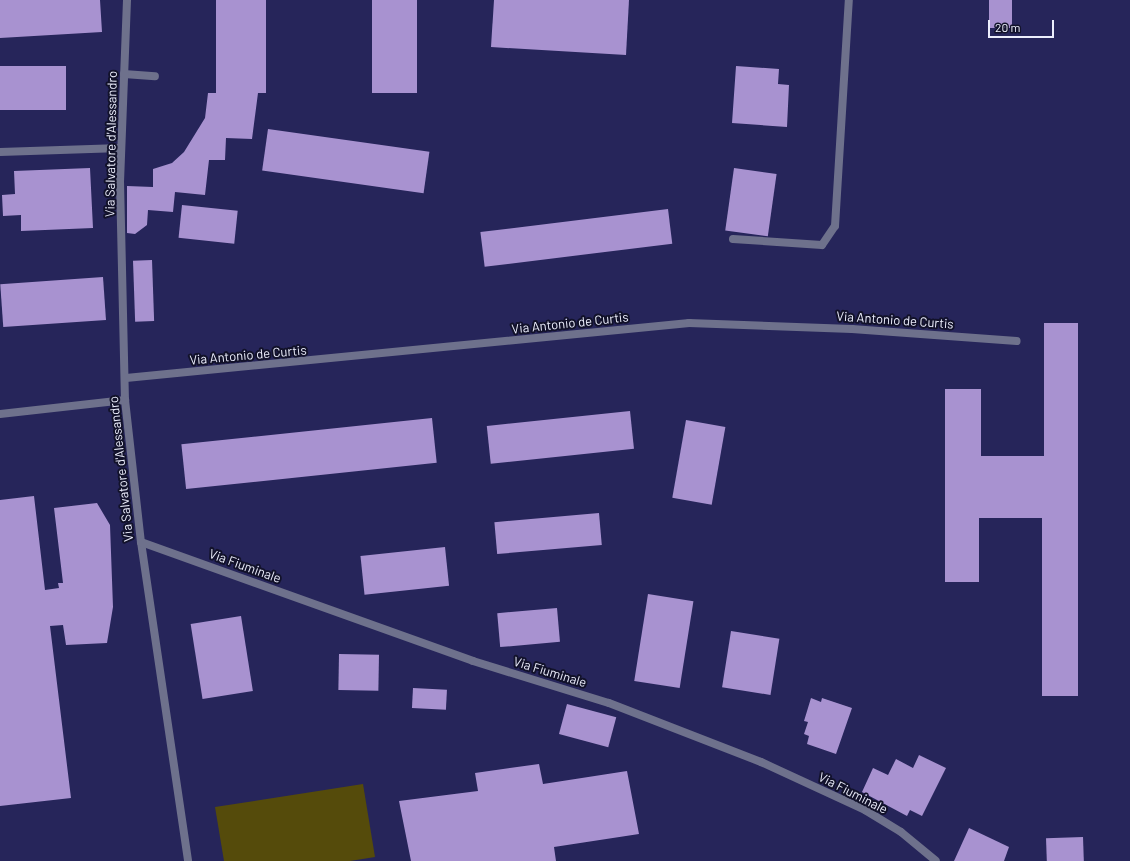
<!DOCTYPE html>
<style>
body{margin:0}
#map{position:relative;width:1130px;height:861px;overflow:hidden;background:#26255a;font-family:Barlow,sans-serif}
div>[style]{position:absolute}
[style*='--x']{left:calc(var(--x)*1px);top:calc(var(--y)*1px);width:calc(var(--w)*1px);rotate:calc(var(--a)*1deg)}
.green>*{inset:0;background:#554b0b}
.building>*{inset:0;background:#a892d0;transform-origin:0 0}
.lane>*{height:8px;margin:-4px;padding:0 4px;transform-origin:4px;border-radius:4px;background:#6e718c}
.street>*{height:8px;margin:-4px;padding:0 4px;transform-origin:4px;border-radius:4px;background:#6e718c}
span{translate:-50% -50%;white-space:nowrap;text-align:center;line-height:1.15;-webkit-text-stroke:4px #12122a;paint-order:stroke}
.street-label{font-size:13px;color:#eceefc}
.scale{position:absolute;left:988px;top:20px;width:66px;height:18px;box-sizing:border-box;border:2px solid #eceefc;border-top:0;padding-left:5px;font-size:12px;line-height:14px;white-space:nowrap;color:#eceefc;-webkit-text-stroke:3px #12122a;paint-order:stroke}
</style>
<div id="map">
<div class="green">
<i style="clip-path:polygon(363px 784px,375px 857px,350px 861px,224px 861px,215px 807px)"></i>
</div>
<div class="building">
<i style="clip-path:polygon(0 0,100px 0,102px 32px,0 38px)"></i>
<i style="clip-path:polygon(216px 0,266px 0,266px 93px,258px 93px,252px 139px,226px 138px,225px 160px,209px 160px,205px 195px,175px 192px,173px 212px,148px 210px,147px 225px,135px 234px,127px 233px,127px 186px,153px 187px,153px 169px,172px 163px,184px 152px,205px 118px,208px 93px,216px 93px)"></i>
<i style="left:372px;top:0;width:45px;height:93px"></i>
<i style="clip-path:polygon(494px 0,629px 0,626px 55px,491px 47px)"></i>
<i style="left:989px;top:0;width:23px;height:28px"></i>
<i style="left:0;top:66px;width:66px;height:44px"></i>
<i style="clip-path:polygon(736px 66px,779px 69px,778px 84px,789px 85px,787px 127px,732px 123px)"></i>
<i style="left:268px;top:129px;width:163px;height:42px;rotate:8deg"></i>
<i style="clip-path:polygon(90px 168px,93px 228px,21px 231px,21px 215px,3px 216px,2px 195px,15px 194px,14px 171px)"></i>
<i style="left:734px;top:168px;width:43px;height:63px;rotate:8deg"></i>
<i style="left:182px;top:205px;width:56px;height:33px;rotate:6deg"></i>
<i style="left:668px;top:209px;width:35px;height:189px;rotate:83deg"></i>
<i style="left:152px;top:260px;width:61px;height:19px;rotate:88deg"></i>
<i style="left:103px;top:277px;width:43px;height:103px;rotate:86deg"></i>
<i style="clip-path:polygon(1044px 323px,1078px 323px,1078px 696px,1042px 696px,1042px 518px,979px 518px,979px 582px,945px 582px,945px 389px,981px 389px,981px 456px,1044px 456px)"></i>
<i style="left:630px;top:411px;width:38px;height:144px;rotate:84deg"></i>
<i style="left:432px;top:418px;width:45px;height:252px;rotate:84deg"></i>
<i style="left:686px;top:420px;width:40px;height:79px;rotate:10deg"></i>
<i style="clip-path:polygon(34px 496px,45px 590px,59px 588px,58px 583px,63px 583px,54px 508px,97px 503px,110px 525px,113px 607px,107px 643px,66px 645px,63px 625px,50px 626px,71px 798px,0 806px,0 500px)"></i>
<i style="left:599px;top:513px;width:32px;height:105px;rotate:85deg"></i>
<i style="left:445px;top:547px;width:39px;height:85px;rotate:84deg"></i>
<i style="left:648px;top:594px;width:46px;height:88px;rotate:9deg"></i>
<i style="left:557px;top:608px;width:34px;height:60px;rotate:85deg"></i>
<i style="left:241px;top:616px;width:76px;height:51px;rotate:81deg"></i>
<i style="left:731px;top:631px;width:49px;height:57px;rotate:9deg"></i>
<i style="left:339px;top:654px;width:40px;height:36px;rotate:1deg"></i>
<i style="left:413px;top:688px;width:34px;height:20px;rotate:3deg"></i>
<i style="clip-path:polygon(811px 698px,821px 702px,822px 698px,852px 708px,836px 754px,807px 744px,809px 736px,804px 734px,808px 722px,804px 721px)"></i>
<i style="left:567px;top:704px;width:51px;height:31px;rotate:15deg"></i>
<i style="clip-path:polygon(919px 755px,946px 768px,922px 816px,910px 810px,907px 816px,862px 792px,873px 768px,888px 775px,896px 759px,913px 768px)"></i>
<i style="clip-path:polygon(539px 764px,543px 784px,627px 771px,639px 834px,554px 847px,556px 861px,411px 861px,399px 801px,478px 791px,475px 773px)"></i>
<i style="clip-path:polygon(969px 828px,1009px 847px,1004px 861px,954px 861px)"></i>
<i style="left:1083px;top:837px;width:24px;height:37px;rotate:88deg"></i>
</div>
<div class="lane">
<i style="--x:124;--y:74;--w:31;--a:4"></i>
<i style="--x:0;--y:152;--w:121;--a:-1.9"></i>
</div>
<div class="street">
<i style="--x:127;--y:0;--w:181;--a:92.2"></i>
<i style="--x:120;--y:181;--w:219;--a:88.7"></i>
<i style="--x:125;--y:400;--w:143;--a:83.6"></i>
<i style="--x:141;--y:542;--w:322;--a:81.6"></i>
<i style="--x:733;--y:239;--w:89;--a:3.9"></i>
<i style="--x:822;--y:245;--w:23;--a:-56"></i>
<i style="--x:835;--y:226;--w:226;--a:-86.5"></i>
<i style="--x:126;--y:378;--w:566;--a:-5.58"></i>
<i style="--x:689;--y:323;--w:163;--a:2.1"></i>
<i style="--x:852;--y:329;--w:165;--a:4.2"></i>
<i style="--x:0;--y:414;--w:126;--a:-6.4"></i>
<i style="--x:141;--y:542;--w:353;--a:19.7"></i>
<i style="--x:473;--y:661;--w:142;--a:17.2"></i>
<i style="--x:609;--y:703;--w:163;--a:21.2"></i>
<i style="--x:761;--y:762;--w:115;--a:24.8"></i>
<i style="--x:865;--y:810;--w:42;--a:31.4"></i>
<i style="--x:901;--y:832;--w:45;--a:39.6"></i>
</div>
<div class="street-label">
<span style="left:111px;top:144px;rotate:-89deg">Via Salvatore d'Alessandro</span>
<span style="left:895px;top:320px;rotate:4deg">Via Antonio de Curtis</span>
<span style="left:570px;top:323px;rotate:-6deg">Via Antonio de Curtis</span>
<span style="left:248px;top:355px;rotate:-5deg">Via Antonio de Curtis</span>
<span style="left:121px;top:469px;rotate:-96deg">Via Salvatore d'Alessandro</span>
<span style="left:245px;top:566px;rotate:20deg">Via Fiuminale</span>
<span style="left:550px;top:672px;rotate:17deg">Via Fiuminale</span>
<span style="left:853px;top:793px;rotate:27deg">Via Fiuminale</span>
</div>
<div class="scale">20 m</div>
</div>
